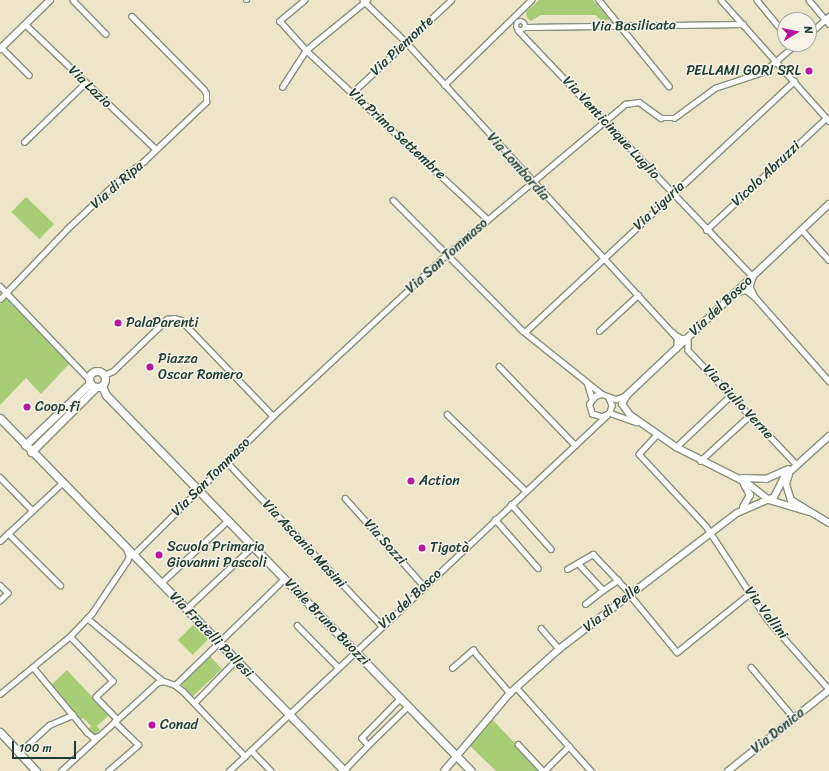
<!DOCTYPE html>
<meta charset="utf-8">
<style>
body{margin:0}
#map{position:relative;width:829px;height:771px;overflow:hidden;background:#ece5c8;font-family:Sriracha,sans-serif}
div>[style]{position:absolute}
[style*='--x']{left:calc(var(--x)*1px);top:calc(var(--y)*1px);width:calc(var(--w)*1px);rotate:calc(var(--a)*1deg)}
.green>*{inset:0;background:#a8cd77;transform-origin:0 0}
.roads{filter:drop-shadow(1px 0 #86917e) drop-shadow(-1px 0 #86917e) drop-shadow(0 1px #86917e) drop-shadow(0 -1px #86917e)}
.minor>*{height:4.5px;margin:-2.25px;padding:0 2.25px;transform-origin:2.25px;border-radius:2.25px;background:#fff}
.minor>.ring{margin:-2.25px;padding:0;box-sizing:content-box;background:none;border:4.5px solid #fff;border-radius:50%}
.tertiary>*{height:6px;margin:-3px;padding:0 3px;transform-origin:3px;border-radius:3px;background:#fff}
.secondary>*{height:7px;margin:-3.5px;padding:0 3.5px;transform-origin:3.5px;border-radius:3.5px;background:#fff}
.secondary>.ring{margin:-3.5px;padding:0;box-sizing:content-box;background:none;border:7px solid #fff;border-radius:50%}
.dots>*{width:11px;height:11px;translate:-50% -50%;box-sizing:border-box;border:2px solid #f7f3e8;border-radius:50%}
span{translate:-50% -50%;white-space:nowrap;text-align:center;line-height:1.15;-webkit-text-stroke:3px #f7f3e8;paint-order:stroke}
.street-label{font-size:14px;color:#1f3d34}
.poi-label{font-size:14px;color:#1f3d34}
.right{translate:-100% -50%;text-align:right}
.left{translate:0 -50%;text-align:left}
.north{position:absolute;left:777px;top:12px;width:40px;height:40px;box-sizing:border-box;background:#f7f3e8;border:1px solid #a1aaa0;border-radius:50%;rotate:80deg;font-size:11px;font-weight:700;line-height:16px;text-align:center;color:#1f3d34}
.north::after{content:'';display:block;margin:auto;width:14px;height:18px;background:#b5179e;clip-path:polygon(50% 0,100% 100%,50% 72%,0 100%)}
.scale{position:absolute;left:12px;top:741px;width:64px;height:18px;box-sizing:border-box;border:2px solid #1f3d34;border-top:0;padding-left:5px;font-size:12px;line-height:14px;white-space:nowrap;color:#1f3d34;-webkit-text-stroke:3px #f7f3e8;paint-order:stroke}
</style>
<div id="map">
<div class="green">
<i style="clip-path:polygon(539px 0,593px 0,610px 20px,602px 21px,595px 15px,541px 15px,531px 21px,527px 18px,526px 12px)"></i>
<i style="left:26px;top:197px;width:39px;height:21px;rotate:44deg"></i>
<i style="clip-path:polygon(6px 298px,70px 363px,41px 394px,26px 378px,0 405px,0 304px)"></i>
<i style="left:194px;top:624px;width:21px;height:23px;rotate:45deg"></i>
<i style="left:209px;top:655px;width:19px;height:40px;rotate:47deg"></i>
<i style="clip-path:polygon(67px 670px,109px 715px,97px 726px,100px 730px,96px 734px,92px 735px,88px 730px,91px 726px,83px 718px,80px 720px,51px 685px)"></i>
<i style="clip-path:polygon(491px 718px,540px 770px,538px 771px,496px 771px,468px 744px)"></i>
</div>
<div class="roads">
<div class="minor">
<i style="--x:73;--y:0;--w:47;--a:45.9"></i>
<i style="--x:246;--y:0;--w:1;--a:0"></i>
<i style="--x:305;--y:0;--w:33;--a:140"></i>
<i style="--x:280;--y:21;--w:39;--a:48"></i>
<i style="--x:306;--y:50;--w:248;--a:43"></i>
<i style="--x:363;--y:0;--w:60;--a:44.3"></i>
<i style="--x:406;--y:42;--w:395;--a:47.5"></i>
<i style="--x:599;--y:0;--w:111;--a:50.9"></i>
<i style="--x:721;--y:0;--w:162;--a:48.2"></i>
<i style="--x:757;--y:0;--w:44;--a:50.5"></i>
<i style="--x:809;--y:0;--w:31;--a:50"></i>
<i class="ring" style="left:516px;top:21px;width:5.5px;height:5.5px"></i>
<i style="--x:25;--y:24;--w:181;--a:43.7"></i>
<i style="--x:526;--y:27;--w:217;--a:-0.8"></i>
<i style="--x:518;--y:30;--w:341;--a:46.4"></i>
<i style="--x:753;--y:277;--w:10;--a:107"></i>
<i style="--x:750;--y:287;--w:11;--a:63"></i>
<i style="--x:809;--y:34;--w:27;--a:-42"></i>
<i style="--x:2;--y:48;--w:38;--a:45"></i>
<i style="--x:444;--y:85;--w:122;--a:-44.3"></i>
<i style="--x:282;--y:87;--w:44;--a:-57"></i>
<i style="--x:306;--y:50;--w:79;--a:-39.3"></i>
<i style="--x:352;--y:93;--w:136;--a:-43.2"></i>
<i style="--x:24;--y:142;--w:85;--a:-44"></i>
<i style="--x:393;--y:200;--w:183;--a:45.2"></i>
<i style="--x:522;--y:330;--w:102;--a:38.7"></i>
<i style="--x:706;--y:230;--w:164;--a:-43"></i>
<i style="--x:802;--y:230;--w:40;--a:48"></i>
<i style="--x:0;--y:286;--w:129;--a:46.3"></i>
<i style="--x:738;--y:292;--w:8;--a:-14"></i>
<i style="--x:746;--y:290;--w:11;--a:38"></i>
<i style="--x:755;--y:297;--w:112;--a:48.6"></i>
<i style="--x:0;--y:299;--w:97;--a:-46.3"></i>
<i style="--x:67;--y:229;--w:74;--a:-43.4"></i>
<i style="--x:121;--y:178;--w:29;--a:-36"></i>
<i style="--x:144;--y:161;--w:86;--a:-43.6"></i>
<i style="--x:206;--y:102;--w:8;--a:-90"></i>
<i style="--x:206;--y:94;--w:4;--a:-117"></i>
<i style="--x:204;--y:90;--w:103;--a:-134.6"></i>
<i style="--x:599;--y:331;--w:53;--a:-42.7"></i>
<i style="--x:525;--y:332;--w:368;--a:-43"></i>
<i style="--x:688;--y:338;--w:12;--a:90"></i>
<i style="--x:688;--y:350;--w:157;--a:46.5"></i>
<i style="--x:676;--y:349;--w:9;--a:-84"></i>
<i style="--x:677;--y:340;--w:8;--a:-120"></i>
<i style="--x:673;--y:333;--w:9;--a:32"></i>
<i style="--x:681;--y:338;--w:6;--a:0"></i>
<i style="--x:499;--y:366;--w:110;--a:46.1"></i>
<i style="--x:104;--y:375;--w:10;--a:-24"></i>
<i style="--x:113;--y:371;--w:75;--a:-43.9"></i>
<i style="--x:167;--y:319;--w:7;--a:-8"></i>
<i style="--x:174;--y:318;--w:7;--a:16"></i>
<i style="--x:181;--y:320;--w:133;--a:46.2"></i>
<i style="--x:587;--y:382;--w:17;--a:73"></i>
<i style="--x:609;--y:398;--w:8;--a:67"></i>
<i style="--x:612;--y:405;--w:8;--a:104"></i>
<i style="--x:610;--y:413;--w:9;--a:153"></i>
<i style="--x:602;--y:417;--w:10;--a:-163"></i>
<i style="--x:592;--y:414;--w:10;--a:-107"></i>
<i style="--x:589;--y:404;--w:10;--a:-53"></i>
<i style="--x:595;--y:396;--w:7;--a:-16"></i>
<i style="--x:602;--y:394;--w:15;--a:20"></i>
<i style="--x:616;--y:399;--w:12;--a:-20"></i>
<i style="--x:610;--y:413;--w:28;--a:19"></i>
<i style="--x:447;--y:414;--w:110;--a:44.3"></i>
<i style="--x:657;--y:435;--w:26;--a:133"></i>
<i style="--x:639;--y:454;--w:98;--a:47.1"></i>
<i style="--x:706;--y:526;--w:111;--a:56.7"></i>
<i style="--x:767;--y:619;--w:94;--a:48.5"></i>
<i style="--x:676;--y:447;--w:76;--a:-43.4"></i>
<i style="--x:700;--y:461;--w:68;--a:-42.6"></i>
<i style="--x:227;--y:462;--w:226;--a:46.6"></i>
<i style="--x:0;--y:477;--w:46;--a:45.9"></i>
<i style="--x:345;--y:498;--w:118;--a:48.1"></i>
<i style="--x:511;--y:504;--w:60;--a:48.4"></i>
<i style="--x:495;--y:519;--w:65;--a:48.7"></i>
<i style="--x:8;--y:533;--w:74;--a:45"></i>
<i style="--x:0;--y:541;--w:85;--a:-43.1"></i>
<i style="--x:133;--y:555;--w:197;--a:-44.8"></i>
<i style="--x:273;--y:416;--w:238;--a:-43"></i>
<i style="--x:447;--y:254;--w:233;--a:-40.1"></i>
<i style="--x:625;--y:104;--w:14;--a:-8"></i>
<i style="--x:639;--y:102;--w:27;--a:36"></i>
<i style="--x:661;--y:118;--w:13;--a:0"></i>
<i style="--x:674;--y:118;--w:51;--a:-36.2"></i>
<i style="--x:715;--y:88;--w:51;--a:-18.4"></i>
<i style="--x:763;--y:72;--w:43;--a:-40.3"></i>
<i style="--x:578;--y:563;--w:37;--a:47"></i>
<i style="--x:603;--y:590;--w:18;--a:-34"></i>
<i style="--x:567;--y:569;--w:30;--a:-30"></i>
<i style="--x:593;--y:554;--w:55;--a:46.5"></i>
<i style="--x:161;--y:583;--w:92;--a:-43.2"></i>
<i style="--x:0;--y:585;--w:11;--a:45"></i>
<i style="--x:8;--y:593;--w:11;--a:135"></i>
<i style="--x:630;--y:595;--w:74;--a:50.5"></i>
<i style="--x:677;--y:652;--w:94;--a:-38.9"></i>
<i style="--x:585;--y:604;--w:23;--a:-38"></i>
<i style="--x:186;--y:609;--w:92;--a:-43.2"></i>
<i style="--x:87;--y:618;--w:99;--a:39.7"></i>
<i style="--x:297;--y:625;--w:59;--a:45.7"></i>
<i style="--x:541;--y:628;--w:28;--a:49"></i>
<i style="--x:70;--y:636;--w:62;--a:46.3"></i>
<i style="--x:113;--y:681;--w:23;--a:137"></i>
<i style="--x:96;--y:697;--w:30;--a:46"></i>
<i style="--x:33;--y:667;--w:85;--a:50.3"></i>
<i style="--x:87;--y:732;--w:9;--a:41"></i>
<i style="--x:94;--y:738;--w:4;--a:-27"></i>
<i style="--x:751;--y:667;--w:67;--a:49.9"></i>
<i style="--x:452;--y:668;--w:28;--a:-41"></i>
<i style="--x:473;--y:650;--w:57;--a:49.3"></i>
<i style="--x:175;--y:685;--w:153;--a:-44.2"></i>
<i style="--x:516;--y:687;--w:113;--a:48.2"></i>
<i style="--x:0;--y:694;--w:91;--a:-39.6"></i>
<i style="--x:70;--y:636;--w:32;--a:-46"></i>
<i style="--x:92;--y:613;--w:63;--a:-56.1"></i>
<i style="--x:127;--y:561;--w:5;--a:-68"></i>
<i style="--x:129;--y:556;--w:8;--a:-113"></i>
<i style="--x:401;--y:698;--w:56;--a:134.3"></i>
<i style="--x:362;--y:738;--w:9;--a:49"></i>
<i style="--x:368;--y:745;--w:56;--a:-44.3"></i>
<i style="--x:194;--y:703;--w:60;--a:-45.7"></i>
<i style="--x:518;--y:744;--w:37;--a:47"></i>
<i style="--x:251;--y:750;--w:29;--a:46"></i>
<i style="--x:19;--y:753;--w:41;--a:-43"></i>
<i style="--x:49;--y:725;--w:26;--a:-23"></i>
<i style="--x:61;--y:771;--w:130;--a:-42.5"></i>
<i style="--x:157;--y:683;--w:6;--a:-18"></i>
<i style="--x:163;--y:681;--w:13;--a:18"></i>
<i style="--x:175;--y:685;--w:10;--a:37"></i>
<i style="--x:183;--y:691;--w:90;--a:46.4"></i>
<i style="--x:108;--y:771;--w:40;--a:-41"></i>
<i style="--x:138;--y:745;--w:33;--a:-136"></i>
<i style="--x:229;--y:771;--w:518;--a:-43.28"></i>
<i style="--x:343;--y:771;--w:36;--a:-46"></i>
<i style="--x:544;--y:771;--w:35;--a:-45"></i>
</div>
<div class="tertiary">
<i style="--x:0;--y:49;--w:70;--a:-44.4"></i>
<i style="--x:789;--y:474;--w:10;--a:107"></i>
<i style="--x:786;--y:484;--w:17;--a:73"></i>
<i style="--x:791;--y:500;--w:44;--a:31.2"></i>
<i style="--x:742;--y:478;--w:24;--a:2"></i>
<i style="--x:766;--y:479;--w:24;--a:-24"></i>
<i style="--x:743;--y:507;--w:14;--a:-60"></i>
<i style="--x:750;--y:495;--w:13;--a:-119"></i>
<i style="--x:809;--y:512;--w:42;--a:-163.3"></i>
<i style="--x:769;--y:500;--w:28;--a:-142"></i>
<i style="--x:747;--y:483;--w:80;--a:-153.1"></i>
<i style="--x:676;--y:447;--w:56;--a:-145.2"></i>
<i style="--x:630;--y:415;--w:14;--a:-126"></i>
<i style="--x:622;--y:404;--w:10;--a:-61"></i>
<i style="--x:627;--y:395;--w:278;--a:-43.4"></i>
<i style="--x:444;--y:771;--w:102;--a:-49.8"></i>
<i style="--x:510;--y:693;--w:66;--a:-41.9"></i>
<i style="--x:559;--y:649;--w:224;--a:-37.4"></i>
<i style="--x:737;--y:513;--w:40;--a:-23.4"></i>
<i style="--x:774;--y:497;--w:22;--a:-63"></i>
<i style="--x:784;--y:477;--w:61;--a:-42.3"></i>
<i style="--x:728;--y:771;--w:129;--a:-38.7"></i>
</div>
<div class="secondary">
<i class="ring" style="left:89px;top:371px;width:9px;height:9px"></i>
<i style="--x:102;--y:386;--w:10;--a:66"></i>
<i style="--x:106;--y:395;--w:524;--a:45.85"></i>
<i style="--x:0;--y:418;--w:494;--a:45.7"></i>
<i style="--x:25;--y:445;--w:90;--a:-43.6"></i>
<i style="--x:31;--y:452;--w:92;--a:-45"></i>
<i style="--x:0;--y:732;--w:53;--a:47.3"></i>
</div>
</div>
<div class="dots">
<i style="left:809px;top:71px;background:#b5179e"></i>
<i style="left:118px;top:323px;background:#b5179e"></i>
<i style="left:150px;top:367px;background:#b5179e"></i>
<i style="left:27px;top:407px;background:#b5179e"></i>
<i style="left:411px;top:481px;background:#b5179e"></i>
<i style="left:422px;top:548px;background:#b5179e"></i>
<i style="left:159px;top:555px;background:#b5179e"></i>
<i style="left:152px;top:725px;background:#b5179e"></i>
</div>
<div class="street-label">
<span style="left:634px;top:26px;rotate:-1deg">Via Basilicata</span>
<span style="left:402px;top:46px;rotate:-43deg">Via Piemonte</span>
<span style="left:90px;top:87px;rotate:44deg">Via Lazio</span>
<span style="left:611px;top:128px;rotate:47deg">Via Venticinque Luglio</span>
<span style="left:397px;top:134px;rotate:43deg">Via Primo Settembre</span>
<span style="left:518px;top:167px;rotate:48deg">Via Lombardia</span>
<span style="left:766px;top:174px;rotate:-43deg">Vicolo Abruzzi</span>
<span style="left:117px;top:185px;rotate:-41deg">Via di Ripa</span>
<span style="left:659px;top:206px;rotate:-43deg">Via Liguria</span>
<span style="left:447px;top:256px;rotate:-42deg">Via San Tommaso</span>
<span style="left:721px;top:306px;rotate:-43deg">Via del Bosco</span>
<span style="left:738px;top:402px;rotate:47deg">Via Giulio Verne</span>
<span style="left:211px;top:477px;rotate:-45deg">Via San Tommaso</span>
<span style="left:385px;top:542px;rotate:48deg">Via Sozzi</span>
<span style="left:304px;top:544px;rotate:47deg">Via Ascanio Masini</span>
<span style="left:410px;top:599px;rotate:-43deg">Via del Bosco</span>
<span style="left:612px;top:608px;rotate:-38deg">Via di Pelle</span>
<span style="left:766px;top:613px;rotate:53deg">Via Vallini</span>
<span style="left:327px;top:622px;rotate:46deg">Viale Bruno Buozzi</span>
<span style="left:211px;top:635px;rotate:46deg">Via Fratelli Pallesi</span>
<span style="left:778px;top:731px;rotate:-39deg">Via Donica</span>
</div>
<div class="poi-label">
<span class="right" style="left:801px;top:71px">PELLAMI GORI SRL</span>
<span class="left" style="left:126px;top:323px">PalaParenti</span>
<span class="left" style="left:158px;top:367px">Piazza<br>Oscar Romero</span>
<span class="left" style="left:35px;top:407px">Coop.fi</span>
<span class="left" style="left:419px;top:481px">Action</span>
<span class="left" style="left:167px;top:555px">Scuola Primaria<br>Giovanni Pascoli</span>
<span class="left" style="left:430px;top:548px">Tigotà</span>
<span class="left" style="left:160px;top:725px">Conad</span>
</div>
<div class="north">N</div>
<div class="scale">100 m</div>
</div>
